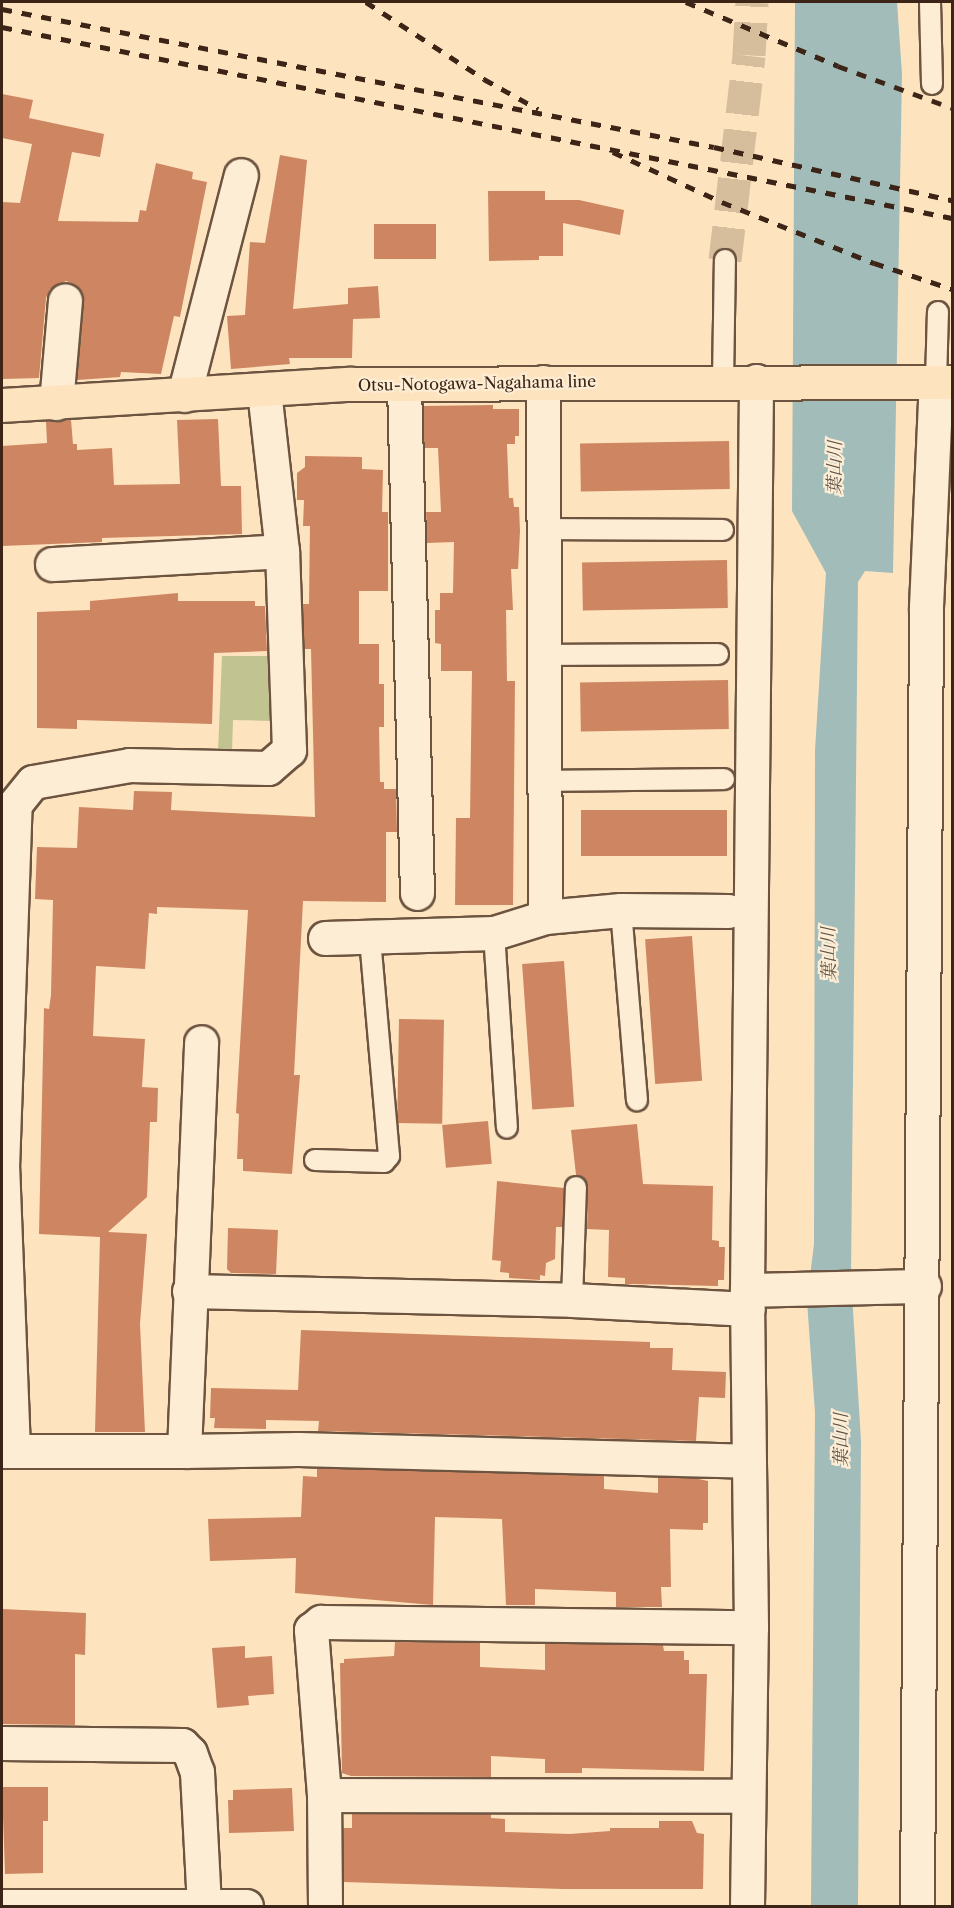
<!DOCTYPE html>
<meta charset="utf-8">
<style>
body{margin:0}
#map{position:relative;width:954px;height:1908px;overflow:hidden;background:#fde3be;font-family:"Libre Caslon Text","Noto Serif JP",serif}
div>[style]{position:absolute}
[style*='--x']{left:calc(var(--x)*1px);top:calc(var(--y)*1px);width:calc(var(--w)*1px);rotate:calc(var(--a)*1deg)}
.green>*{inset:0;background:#c1c390}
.water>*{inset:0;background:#a2bcba}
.building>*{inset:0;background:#cd8661;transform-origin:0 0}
.minor-tunnel>*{height:33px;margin-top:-16.5px;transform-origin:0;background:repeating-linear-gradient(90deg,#d6bd9c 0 33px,transparent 0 49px)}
.roads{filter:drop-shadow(2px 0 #6c5440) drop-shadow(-2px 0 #6c5440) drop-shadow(0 2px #6c5440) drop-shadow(0 -2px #6c5440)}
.service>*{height:20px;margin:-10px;padding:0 10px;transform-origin:10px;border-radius:10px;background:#feedd5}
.minor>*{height:33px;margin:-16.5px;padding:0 16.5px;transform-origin:16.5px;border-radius:16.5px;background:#feedd5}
.tertiary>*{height:33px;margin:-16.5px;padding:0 16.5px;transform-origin:16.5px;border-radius:16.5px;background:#feedd5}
.primary>*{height:33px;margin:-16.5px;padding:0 16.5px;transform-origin:16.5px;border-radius:16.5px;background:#fde3be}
.rail>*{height:4.5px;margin-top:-2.25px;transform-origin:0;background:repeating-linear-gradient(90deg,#3c2516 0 10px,transparent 0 20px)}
span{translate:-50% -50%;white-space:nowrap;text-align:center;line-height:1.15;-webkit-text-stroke:4.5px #feedd5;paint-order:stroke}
.street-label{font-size:16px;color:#3c2516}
.water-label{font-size:18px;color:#5b5247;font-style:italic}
.frame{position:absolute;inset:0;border:3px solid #3c2516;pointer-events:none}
</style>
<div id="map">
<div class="green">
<i style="clip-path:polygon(222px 656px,277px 656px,274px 721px,233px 720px,232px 752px,218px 752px)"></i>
</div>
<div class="water">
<i style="clip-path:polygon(795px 2px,897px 2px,902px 74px,893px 573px,865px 571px,858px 582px,851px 1277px,861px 1441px,858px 1906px,811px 1906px,815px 1413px,807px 1301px,814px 1244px,815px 750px,826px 573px,792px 511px)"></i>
</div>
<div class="building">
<i style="clip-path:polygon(2px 94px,33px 100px,29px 118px,104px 134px,100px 157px,72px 152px,58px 221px,138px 222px,140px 210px,146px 211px,156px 163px,193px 172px,192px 179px,207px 182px,180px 317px,174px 316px,161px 374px,121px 372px,120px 377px,77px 380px,84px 301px,76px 285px,66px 281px,50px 289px,46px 298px,39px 378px,2px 379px,2px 202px,20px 203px,32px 144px,2px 138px)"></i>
<i style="clip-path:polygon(280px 155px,307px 160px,293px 309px,348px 304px,348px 288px,378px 286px,380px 318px,353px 319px,352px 358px,289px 358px,290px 364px,231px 369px,227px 316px,245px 315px,250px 242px,265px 243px)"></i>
<i style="clip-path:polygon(488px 191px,545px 191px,545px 200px,579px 200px,624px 210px,620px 235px,563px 223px,563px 256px,539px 256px,539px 260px,489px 261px)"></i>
<i style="left:374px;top:224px;width:62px;height:35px"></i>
<i style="clip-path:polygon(493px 405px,493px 409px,519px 409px,519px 436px,515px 436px,515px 444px,507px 444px,509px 498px,513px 498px,514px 507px,519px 507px,520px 531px,518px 569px,511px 569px,513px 610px,506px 610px,507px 681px,515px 681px,513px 905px,455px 905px,456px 818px,470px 818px,472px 671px,441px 671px,441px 644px,435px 643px,435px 610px,440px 610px,440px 593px,453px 593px,454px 542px,427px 543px,426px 512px,441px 512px,438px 448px,424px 448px,423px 406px)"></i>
<i style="clip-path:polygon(218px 419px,221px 486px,241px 486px,242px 534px,102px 538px,102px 542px,2px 546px,2px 446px,47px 443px,46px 421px,71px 420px,73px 444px,77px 444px,77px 450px,112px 448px,114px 485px,180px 484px,177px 420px)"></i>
<i style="left:729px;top:441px;width:48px;height:149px;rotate:89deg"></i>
<i style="clip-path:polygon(305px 456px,362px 457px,362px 469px,383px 470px,382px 512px,388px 512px,388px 591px,359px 591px,359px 644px,379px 644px,379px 684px,384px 684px,384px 727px,379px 727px,380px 782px,384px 782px,384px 789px,396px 789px,397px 832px,386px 832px,386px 902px,303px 901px,294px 1075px,300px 1075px,292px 1174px,243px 1171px,243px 1159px,237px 1159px,239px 1114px,236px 1113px,248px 910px,157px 907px,157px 914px,149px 913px,145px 969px,96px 966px,93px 1036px,145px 1039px,142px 1087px,158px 1088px,157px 1122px,150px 1122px,147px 1197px,108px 1232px,147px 1234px,140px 1324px,145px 1432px,95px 1432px,100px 1237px,39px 1234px,44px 1008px,49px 1009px,51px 995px,53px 900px,35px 899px,37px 847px,77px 848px,79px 807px,133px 810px,134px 791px,172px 792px,171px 810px,315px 817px,311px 649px,304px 649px,303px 604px,309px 604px,310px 526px,303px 526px,304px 500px,297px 500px,297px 473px,305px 467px)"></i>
<i style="left:727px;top:560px;width:48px;height:145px;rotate:89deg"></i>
<i style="clip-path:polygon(178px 593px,178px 601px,255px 601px,255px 606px,265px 606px,267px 651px,214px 653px,212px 724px,77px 720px,77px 729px,37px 728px,37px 612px,90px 610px,90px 601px)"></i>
<i style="left:728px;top:680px;width:49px;height:148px;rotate:89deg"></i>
<i style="left:581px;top:810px;width:146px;height:46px"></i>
<i style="left:692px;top:936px;width:145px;height:47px;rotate:86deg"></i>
<i style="left:564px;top:961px;width:146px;height:42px;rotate:86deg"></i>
<i style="left:399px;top:1019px;width:45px;height:104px;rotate:1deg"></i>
<i style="left:488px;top:1121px;width:43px;height:46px;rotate:85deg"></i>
<i style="clip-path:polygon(637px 1124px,643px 1184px,713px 1186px,712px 1240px,719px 1241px,719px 1247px,725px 1247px,724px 1280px,718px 1280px,718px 1286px,633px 1284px,625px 1284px,625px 1278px,608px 1277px,609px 1230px,587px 1229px,588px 1187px,583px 1177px,576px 1175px,571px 1130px)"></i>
<i style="clip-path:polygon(497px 1181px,564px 1188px,563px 1227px,556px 1227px,555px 1259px,546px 1263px,545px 1276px,540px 1275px,540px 1280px,509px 1278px,509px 1273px,500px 1272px,501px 1261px,492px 1260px)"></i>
<i style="clip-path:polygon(228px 1228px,278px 1230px,276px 1274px,231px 1273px,227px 1269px)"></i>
<i style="clip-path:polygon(301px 1330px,650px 1342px,650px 1348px,673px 1348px,672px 1370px,726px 1372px,725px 1398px,699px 1397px,696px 1441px,318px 1431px,319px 1421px,266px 1420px,266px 1429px,214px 1428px,215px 1418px,210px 1418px,211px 1388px,298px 1390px)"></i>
<i style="clip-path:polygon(317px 1468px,604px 1476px,604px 1489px,658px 1493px,658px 1477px,694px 1478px,708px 1481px,708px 1523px,703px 1523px,703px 1530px,670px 1529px,671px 1587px,661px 1587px,662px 1607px,616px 1607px,616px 1592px,535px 1589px,535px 1605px,506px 1605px,502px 1519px,435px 1517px,433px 1605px,295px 1593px,296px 1558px,210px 1561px,208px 1519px,301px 1517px,303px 1476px,317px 1477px)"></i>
<i style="clip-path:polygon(2px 1609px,86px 1613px,85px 1655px,75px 1654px,75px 1725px,2px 1724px)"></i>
<i style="clip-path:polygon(395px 1642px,480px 1643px,480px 1667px,545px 1670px,545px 1643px,663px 1645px,664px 1651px,684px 1651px,684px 1660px,689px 1660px,689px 1674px,707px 1674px,704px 1771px,582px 1768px,582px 1773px,545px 1773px,545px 1759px,491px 1756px,491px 1777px,351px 1776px,342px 1773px,340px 1663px,344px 1663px,344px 1659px,394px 1656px)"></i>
<i style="clip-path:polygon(245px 1646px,245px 1658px,272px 1656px,274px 1694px,248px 1696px,249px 1705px,217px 1708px,212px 1648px)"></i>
<i style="clip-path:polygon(2px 1787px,48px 1787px,48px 1821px,43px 1821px,43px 1873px,5px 1874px)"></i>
<i style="clip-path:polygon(292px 1788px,294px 1831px,229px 1833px,228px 1800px,233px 1800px,233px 1790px)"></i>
<i style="clip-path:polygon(352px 1814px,491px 1814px,491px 1818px,505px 1819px,505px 1832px,570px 1834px,610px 1831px,610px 1828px,659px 1828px,659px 1821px,692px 1821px,697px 1833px,704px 1834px,703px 1889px,563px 1889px,344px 1882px,343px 1828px,352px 1828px)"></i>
</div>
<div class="minor-tunnel">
<i style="--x:725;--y:260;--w:206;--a:-83.3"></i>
<i style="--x:749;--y:55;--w:53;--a:-86.8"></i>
</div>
<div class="roads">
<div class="service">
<i style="--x:930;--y:2;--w:82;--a:88.6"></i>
<i style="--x:723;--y:382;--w:122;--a:-89.1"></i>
<i style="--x:936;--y:382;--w:70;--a:-88.4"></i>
<i style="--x:544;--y:529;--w:179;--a:0.3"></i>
<i style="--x:544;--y:655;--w:174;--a:-0.3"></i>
<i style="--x:542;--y:781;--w:182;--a:-0.6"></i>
<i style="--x:621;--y:910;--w:191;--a:85.2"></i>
<i style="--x:494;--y:933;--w:195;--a:86.2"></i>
<i style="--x:315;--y:1160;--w:69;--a:1.7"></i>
<i style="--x:384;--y:1162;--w:8;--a:-50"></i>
<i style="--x:389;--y:1156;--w:220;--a:-95"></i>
<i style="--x:572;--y:1300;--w:113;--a:-88"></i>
</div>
<div class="minor">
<i style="--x:543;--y:382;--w:535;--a:89.79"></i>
<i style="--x:404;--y:384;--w:509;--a:88.54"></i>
<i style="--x:184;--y:395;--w:227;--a:-75.5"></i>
<i style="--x:56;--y:403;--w:103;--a:-85"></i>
<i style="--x:52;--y:564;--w:230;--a:-3.2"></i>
<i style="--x:282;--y:551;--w:162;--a:-96.4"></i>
<i style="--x:325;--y:938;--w:169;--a:-1.7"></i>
<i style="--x:494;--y:933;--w:53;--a:-17.4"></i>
<i style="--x:545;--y:917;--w:76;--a:-5.3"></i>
<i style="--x:621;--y:910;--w:107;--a:0.5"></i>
<i style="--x:747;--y:1290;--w:177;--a:-1.3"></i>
<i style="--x:189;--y:1291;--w:383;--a:1.3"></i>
<i style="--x:572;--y:1300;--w:176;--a:2.9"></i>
<i style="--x:13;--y:1450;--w:282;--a:-92.2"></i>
<i style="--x:2;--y:1168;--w:364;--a:-88"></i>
<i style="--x:15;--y:804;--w:28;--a:-51"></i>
<i style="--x:33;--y:782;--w:97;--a:-10"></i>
<i style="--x:129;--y:765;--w:139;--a:1.2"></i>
<i style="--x:268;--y:768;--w:28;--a:-41"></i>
<i style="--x:289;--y:750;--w:199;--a:-92"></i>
<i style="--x:2;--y:1451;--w:182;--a:0"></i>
<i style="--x:184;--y:1451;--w:409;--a:-87.6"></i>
<i style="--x:184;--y:1451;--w:114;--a:-1"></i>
<i style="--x:298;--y:1449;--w:451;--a:1.5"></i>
<i style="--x:2;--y:1743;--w:180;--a:0.6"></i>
<i style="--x:182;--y:1745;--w:11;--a:45"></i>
<i style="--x:190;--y:1753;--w:20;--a:70"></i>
<i style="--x:197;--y:1772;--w:134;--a:87"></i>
<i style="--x:324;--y:1795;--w:424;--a:0.1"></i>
<i style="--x:2;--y:1906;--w:244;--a:0"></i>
<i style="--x:325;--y:1906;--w:111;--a:-90.5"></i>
<i style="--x:324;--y:1795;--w:166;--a:-94.5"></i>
<i style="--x:311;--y:1630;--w:13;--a:-39"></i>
<i style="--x:321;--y:1622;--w:430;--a:0.7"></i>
<i style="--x:747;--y:1906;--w:279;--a:-89.2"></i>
<i style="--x:751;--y:1627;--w:337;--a:-90.7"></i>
<i style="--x:747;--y:1290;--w:909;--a:-89.43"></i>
</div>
<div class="tertiary">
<i style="--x:917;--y:1906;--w:1299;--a:-89.6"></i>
<i style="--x:926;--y:607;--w:225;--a:-87.5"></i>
</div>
<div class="primary">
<i style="--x:2;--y:405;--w:348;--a:-3.5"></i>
<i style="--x:349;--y:384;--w:603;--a:-0.19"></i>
</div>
</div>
<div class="rail">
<i style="--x:366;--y:2;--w:141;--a:33.1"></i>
<i style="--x:484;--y:79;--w:62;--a:29.1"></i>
<i style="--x:686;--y:2;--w:165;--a:22.8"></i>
<i style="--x:838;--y:66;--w:121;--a:20.2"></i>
<i style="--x:2;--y:9;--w:725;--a:10.97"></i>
<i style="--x:714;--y:147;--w:244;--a:12.6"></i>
<i style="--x:2;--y:27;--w:969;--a:11.37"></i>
<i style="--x:613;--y:152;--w:120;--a:24.6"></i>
<i style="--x:722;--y:202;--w:164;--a:21.9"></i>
<i style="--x:874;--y:263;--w:82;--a:18.4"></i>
</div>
<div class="street-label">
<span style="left:477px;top:383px;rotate:-1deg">Otsu-Notogawa-Nagahama line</span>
</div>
<div class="water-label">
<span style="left:835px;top:468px;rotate:-89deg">葉山川</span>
<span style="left:829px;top:954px;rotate:-91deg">葉山川</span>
<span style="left:841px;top:1440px;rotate:-90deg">葉山川</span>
</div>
<div class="frame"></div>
</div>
